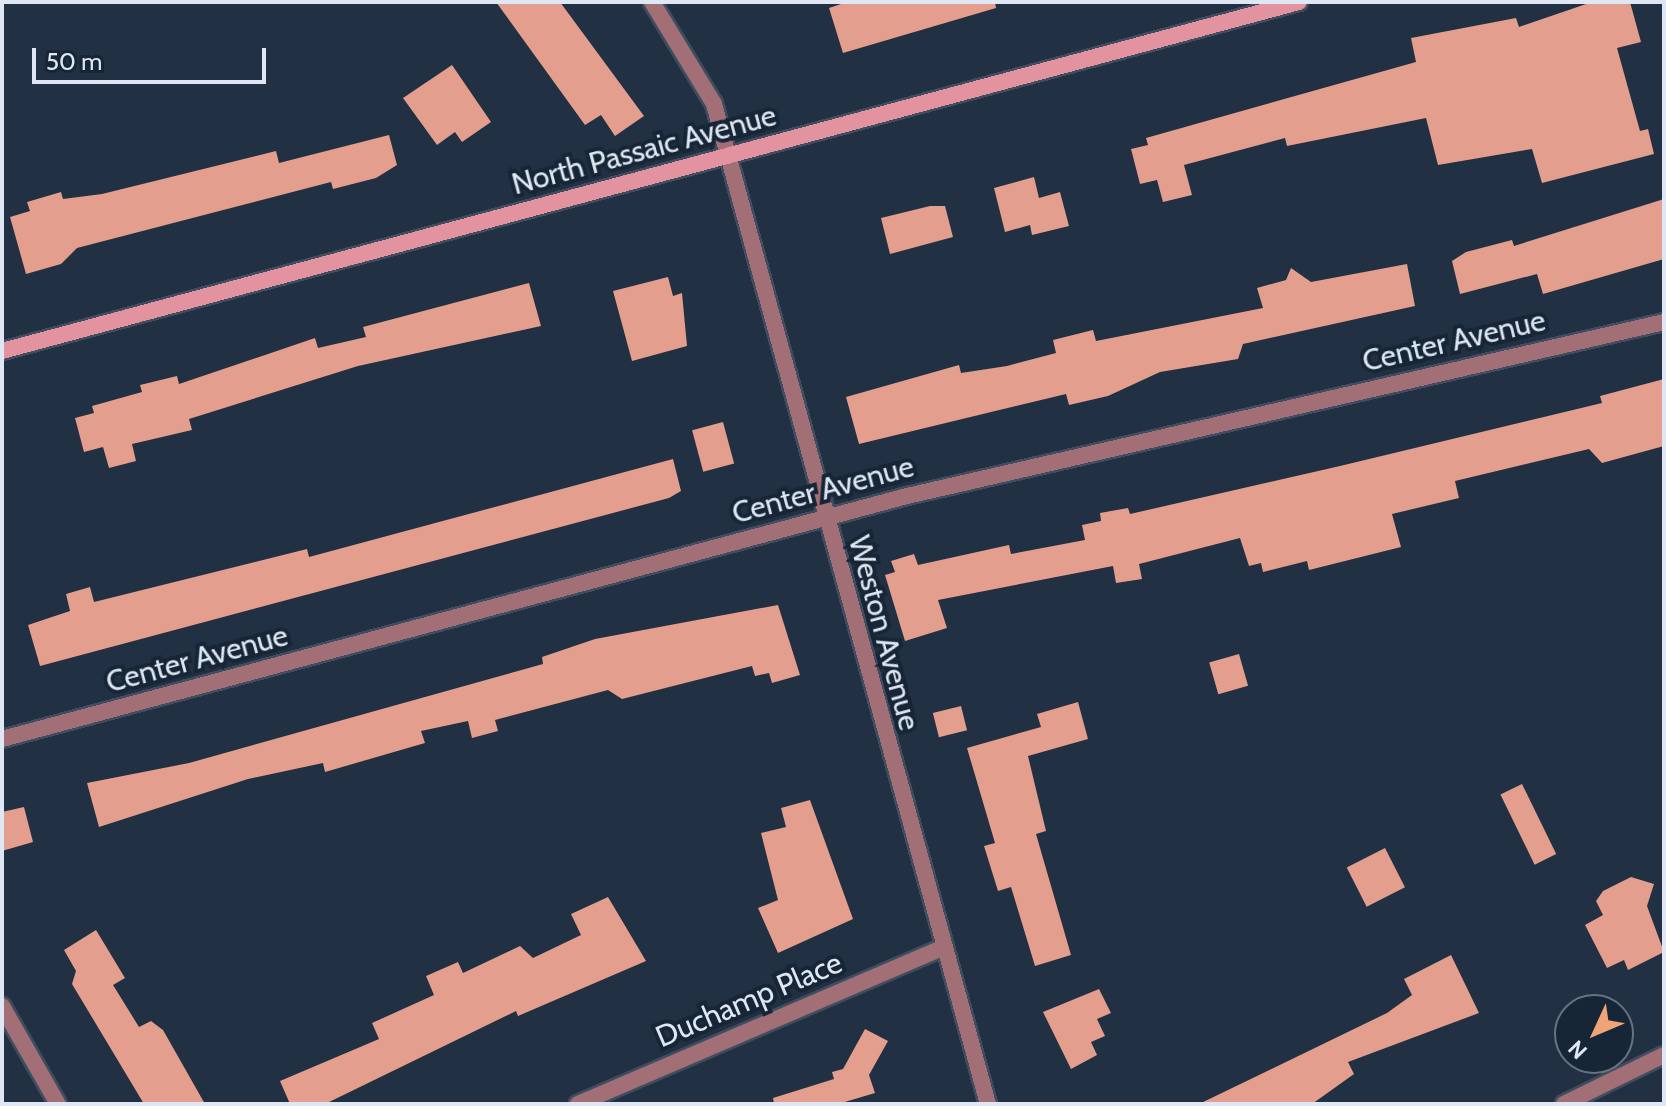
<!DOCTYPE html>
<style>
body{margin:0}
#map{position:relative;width:1666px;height:1106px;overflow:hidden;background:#213042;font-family:Cabin,sans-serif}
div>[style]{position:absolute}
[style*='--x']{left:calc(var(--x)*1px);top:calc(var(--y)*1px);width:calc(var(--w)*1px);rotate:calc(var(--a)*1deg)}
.building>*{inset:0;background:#e39e8d;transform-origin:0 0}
.roads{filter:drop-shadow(2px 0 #3f4d5e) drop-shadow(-2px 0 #3f4d5e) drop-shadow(0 2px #3f4d5e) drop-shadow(0 -2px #3f4d5e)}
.minor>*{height:16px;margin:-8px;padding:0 8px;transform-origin:8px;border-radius:8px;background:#a26f77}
.secondary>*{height:16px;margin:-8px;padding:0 8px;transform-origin:8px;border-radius:8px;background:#e392a0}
span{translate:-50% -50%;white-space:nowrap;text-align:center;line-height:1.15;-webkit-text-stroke:8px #172637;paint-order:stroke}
.street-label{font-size:30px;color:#dee7f3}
.frame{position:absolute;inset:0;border:4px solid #dee7f3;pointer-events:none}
.north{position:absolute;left:1554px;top:994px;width:80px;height:80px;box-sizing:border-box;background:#172637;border:2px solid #677382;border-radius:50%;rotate:226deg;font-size:22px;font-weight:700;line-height:32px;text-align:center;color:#dee7f3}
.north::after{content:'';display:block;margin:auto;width:28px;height:36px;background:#efa376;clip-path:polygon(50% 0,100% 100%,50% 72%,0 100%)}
.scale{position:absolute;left:32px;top:48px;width:234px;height:36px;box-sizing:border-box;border:4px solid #dee7f3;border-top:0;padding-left:10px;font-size:24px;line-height:28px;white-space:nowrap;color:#dee7f3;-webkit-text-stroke:6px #172637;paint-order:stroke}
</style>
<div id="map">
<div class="building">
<i style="clip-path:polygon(496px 2px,560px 2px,644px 116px,615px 136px,601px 115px,585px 125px)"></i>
<i style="clip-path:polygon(847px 2px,995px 2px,996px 8px,843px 53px,829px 8px)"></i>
<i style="clip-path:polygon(1592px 2px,1630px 2px,1641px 42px,1617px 48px,1640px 131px,1648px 129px,1654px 154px,1542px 183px,1532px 149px,1438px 165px,1426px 118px,1287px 146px,1285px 138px,1184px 165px,1192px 195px,1163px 202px,1157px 180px,1140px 184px,1131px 149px,1148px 145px,1146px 138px,1416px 62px,1411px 38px,1516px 18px,1519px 27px)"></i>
<i style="clip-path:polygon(452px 65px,491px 122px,462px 142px,455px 132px,437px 145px,403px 98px)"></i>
<i style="clip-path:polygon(389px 135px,397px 165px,376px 178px,333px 189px,331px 182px,77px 248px,61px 264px,26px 274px,10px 217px,30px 211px,27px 202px,61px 192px,63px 199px,102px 194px,276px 151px,279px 163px)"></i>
<i style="clip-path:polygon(1034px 177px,1039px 198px,1060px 192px,1069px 226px,1032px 235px,1030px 225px,1005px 232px,994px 188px)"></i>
<i style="clip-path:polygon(1664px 199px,1664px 259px,1543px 294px,1537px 274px,1460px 294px,1452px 261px,1466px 252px,1512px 240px,1514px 246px)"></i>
<i style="clip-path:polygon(930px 206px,945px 206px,953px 237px,890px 254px,881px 218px)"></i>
<i style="clip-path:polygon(1407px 264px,1415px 306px,1243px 344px,1238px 359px,1160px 372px,1108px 396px,1069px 405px,1066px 394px,859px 444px,846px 397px,959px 365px,961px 373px,1007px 366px,1056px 353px,1053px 340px,1093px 330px,1096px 341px,1263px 308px,1257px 288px,1286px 280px,1291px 268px,1311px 282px)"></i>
<i style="clip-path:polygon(668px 277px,673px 296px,682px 293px,687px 346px,632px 361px,613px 291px)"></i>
<i style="clip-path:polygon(529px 283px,541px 326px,358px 366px,189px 419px,192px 430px,132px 444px,136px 461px,109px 468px,103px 447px,84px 452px,75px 418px,94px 413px,92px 406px,142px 392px,140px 385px,177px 376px,179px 384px,315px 338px,318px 348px,366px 337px,363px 327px)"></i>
<i style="clip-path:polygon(1664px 379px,1664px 446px,1602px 463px,1589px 449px,1455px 481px,1459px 498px,1392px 514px,1401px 547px,1309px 570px,1307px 561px,1263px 572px,1261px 563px,1249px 566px,1240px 538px,1139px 564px,1142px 579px,1116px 583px,1113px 566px,938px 600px,947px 628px,905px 641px,885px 575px,895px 572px,891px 561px,914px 554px,918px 565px,1009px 545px,1011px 554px,1085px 540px,1082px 525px,1101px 521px,1100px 513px,1128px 508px,1130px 514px,1340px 466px,1602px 403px,1600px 396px)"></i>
<i style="left:723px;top:422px;width:43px;height:32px;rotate:75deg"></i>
<i style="clip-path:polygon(673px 459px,681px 491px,669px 498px,40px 666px,28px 625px,70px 611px,66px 594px,90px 587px,94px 602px,307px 549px,309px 557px)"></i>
<i style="clip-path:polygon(778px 605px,800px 675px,772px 683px,769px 673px,755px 676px,752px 666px,622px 699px,608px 690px,495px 720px,498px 731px,472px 738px,468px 721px,421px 731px,425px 743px,325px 772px,323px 763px,248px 779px,99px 827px,87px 783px,189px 763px,543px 664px,542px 657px,595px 639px)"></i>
<i style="left:1239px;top:654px;width:33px;height:31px;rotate:74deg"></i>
<i style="clip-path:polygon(1078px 702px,1088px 739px,1028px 756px,1046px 831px,1036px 834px,1071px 955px,1035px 966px,1011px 887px,998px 891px,984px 846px,995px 843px,967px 748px,1041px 727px,1037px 714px)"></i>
<i style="left:961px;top:706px;width:25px;height:29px;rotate:76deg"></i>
<i style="left:1522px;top:784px;width:78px;height:24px;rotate:64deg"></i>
<i style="clip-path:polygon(810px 800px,853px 919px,778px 953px,758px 908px,778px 900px,761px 833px,786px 827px,781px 808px)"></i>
<i style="clip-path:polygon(24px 807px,33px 842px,2px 851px,2px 812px)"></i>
<i style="left:1385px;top:848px;width:44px;height:43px;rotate:63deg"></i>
<i style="clip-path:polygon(1631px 877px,1654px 884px,1647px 906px,1664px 952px,1628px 970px,1624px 960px,1607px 968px,1585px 925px,1603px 915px,1596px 901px,1603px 891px)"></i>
<i style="clip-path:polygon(608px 897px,646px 961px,518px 1016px,516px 1011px,325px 1104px,290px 1104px,280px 1081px,379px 1039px,372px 1023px,434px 995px,426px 976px,458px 962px,463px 973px,520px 946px,533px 958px,581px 935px,571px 914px)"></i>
<i style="clip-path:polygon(96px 930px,125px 978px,113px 985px,139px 1027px,151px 1021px,163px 1030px,205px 1104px,144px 1104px,72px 984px,76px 971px,64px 950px)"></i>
<i style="clip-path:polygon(1451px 955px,1479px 1013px,1348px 1062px,1354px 1074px,1312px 1104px,1199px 1104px,1387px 1013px,1412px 995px,1404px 979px)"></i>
<i style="clip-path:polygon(1099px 989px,1111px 1013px,1097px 1019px,1105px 1036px,1091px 1042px,1097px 1055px,1071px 1069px,1043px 1012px)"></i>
<i style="clip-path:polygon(865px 1029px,888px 1041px,869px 1075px,875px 1093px,838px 1104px,774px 1104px,773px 1098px,834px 1079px,832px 1072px,843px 1069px)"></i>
</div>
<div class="roads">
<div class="minor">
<i style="--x:652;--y:2;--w:119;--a:58.7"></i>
<i style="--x:714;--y:104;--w:1037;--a:74.68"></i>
<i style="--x:2;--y:739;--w:937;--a:-15.03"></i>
<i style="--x:907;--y:496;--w:777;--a:-12.94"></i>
<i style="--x:2;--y:1006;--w:113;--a:60.3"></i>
<i style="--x:578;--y:1104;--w:396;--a:-23.2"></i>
<i style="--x:1564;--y:1104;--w:111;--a:-26.1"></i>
</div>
<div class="secondary">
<i style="--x:2;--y:351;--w:1343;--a:-15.06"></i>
</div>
</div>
<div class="street-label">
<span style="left:644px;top:150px;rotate:-15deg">North Passaic Avenue</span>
<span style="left:1454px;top:341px;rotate:-13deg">Center Avenue</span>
<span style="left:823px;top:490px;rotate:-15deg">Center Avenue</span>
<span style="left:884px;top:633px;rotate:75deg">Weston Avenue</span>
<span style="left:197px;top:659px;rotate:-15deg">Center Avenue</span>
<span style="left:749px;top:1000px;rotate:-23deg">Duchamp Place</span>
</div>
<div class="frame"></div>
<div class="north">N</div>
<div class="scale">50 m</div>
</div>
